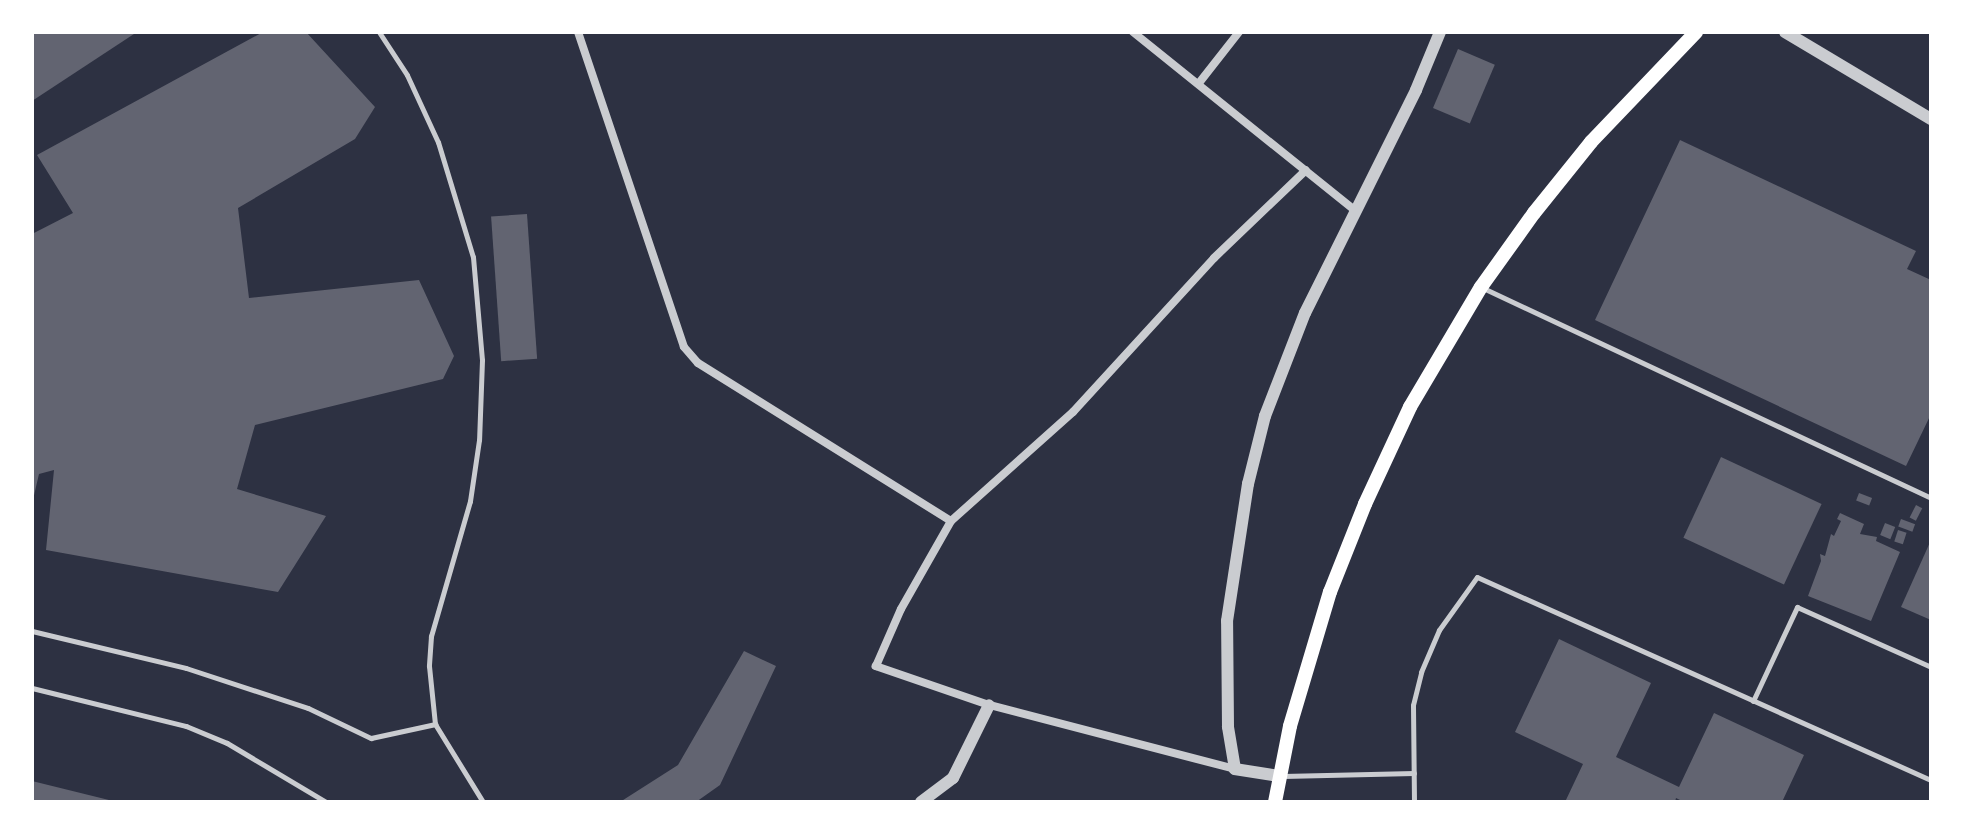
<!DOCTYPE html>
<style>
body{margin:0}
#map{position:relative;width:1963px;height:834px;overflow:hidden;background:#2d3142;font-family:Signika,sans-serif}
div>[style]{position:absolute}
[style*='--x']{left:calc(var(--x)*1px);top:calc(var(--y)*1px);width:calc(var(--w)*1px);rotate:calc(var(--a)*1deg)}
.building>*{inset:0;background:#626471;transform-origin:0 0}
.service>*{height:5px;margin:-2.5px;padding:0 2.5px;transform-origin:2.5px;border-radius:2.5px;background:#caccd0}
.minor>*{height:8px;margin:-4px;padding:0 4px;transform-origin:4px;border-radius:4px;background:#caccd0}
.tertiary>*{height:12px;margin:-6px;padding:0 6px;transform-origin:6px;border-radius:6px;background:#caccd0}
.secondary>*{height:14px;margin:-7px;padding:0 7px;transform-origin:7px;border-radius:7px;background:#fff}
span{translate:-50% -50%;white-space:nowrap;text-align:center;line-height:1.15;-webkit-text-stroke:7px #fff;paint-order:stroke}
.frame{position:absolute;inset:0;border:34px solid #fff;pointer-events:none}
</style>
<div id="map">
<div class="building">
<i style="clip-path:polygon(32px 32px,137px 32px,32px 101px)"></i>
<i style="clip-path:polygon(263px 32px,306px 32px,375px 107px,355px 139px,238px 208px,249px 298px,419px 280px,454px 356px,443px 379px,255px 425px,237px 489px,326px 516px,278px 592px,46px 550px,54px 470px,39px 474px,32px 504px,32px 234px,73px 213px,37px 155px)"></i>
<i style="left:1458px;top:49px;width:40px;height:64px;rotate:23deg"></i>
<i style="clip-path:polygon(1680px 140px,1916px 251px,1907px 269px,1931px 280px,1931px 414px,1906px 466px,1595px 320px)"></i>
<i style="left:527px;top:214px;width:145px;height:36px;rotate:86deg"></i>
<i style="left:1721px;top:457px;width:111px;height:89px;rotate:25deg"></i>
<i style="left:1859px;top:493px;width:14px;height:8px;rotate:21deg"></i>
<i style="left:1916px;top:505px;width:7px;height:14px;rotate:27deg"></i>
<i style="clip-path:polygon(1840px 513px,1864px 524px,1860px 534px,1877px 537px,1876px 541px,1900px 552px,1871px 621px,1808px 596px,1821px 561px,1820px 554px,1825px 556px,1831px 534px,1834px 536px,1841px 521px,1837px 519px)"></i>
<i style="left:1901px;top:519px;width:15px;height:8px;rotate:20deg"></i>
<i style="left:1885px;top:523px;width:11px;height:13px;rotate:22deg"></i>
<i style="left:1898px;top:530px;width:9px;height:12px;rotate:18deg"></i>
<i style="clip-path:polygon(1931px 540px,1931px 620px,1901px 607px)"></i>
<i style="clip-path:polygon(1559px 639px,1651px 683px,1616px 757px,1679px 787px,1714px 713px,1804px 755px,1782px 802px,1684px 802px,1676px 798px,1675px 802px,1565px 802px,1583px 764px,1515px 732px)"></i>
<i style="clip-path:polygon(744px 651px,776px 666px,720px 785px,696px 802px,620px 802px,678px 765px)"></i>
<i style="clip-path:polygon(32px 781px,113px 801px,113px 802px,32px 802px)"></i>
</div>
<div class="service">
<i style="--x:379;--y:32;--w:51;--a:56.9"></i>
<i style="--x:407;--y:75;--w:74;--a:65.2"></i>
<i style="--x:438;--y:142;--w:120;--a:73.1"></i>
<i style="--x:473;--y:257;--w:103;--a:85"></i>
<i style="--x:482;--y:360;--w:80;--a:92.1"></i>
<i style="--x:479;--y:440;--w:62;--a:98.4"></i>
<i style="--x:470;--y:501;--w:141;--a:106.1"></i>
<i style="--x:431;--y:636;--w:30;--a:94"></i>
<i style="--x:429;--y:666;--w:58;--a:84.1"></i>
<i style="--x:435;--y:724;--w:92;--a:58.4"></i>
<i style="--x:1483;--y:288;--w:495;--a:25.1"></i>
<i style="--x:32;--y:631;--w:158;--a:13.5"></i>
<i style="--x:186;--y:668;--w:128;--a:18.2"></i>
<i style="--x:308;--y:708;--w:70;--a:25.5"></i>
<i style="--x:371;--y:738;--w:66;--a:-12.3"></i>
<i style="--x:32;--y:688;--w:159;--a:13.9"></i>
<i style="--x:186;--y:726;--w:44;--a:22.5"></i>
<i style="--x:227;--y:743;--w:115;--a:30.8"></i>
<i style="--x:1753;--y:701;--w:104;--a:-64.9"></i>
<i style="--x:1797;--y:607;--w:147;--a:24.1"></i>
<i style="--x:1283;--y:776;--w:131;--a:-1.3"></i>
<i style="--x:1414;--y:802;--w:97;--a:-90.6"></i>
<i style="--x:1413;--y:705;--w:34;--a:-76"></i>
<i style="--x:1421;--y:672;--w:46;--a:-66.8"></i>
<i style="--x:1439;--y:630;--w:65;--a:-54.4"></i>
<i style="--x:1477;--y:577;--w:497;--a:24.1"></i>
</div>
<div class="minor">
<i style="--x:578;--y:32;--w:332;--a:71.4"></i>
<i style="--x:684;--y:347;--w:21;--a:49"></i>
<i style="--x:698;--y:363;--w:298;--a:32"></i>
<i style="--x:1133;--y:32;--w:286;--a:38.8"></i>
<i style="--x:1199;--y:83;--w:65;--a:-51.9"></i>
<i style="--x:1235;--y:769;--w:254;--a:-165.4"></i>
<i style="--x:989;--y:705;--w:120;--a:-161"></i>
<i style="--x:876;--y:666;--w:62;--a:-66.3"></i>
<i style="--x:901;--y:609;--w:101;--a:-60.4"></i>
<i style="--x:951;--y:521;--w:164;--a:-41.8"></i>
<i style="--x:1073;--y:412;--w:209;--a:-47.5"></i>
<i style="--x:1214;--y:258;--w:127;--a:-43.7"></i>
</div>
<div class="tertiary">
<i style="--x:1785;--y:32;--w:170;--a:30.8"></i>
<i style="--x:1279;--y:776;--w:45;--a:-171"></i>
<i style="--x:1235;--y:769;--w:43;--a:-99.5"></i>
<i style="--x:1228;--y:727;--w:106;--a:-90.5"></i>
<i style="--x:1227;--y:621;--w:139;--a:-81.3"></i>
<i style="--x:1248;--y:484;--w:70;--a:-76"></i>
<i style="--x:1265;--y:416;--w:110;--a:-68.8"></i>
<i style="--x:1305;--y:313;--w:249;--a:-63.5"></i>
<i style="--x:1416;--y:90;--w:63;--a:-67.5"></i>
<i style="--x:921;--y:802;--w:40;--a:-37"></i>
<i style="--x:953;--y:778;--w:81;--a:-63.7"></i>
</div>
<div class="secondary">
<i style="--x:1275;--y:802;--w:77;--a:-78.8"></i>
<i style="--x:1290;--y:726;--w:140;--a:-73.4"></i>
<i style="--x:1330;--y:592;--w:95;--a:-68.3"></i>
<i style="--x:1365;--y:504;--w:107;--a:-65.1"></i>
<i style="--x:1410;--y:407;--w:139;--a:-59.4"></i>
<i style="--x:1481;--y:287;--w:91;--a:-54.4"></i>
<i style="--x:1534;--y:213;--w:91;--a:-51.2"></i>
<i style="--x:1591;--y:142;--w:152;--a:-46.3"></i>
</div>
<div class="frame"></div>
</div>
